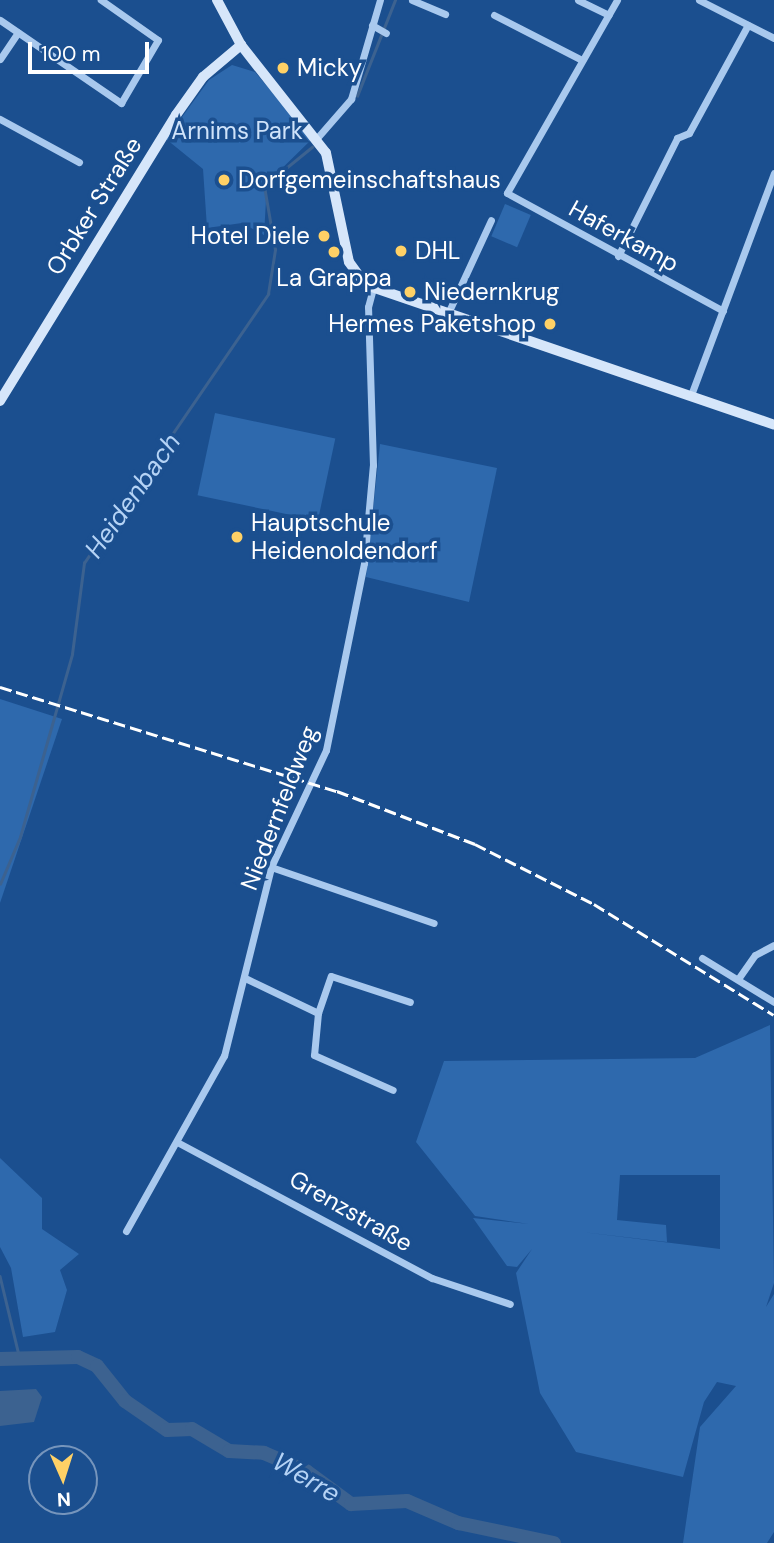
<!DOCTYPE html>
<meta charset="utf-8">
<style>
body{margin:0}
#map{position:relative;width:774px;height:1543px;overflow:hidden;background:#1b4f8f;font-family:"DM Sans",sans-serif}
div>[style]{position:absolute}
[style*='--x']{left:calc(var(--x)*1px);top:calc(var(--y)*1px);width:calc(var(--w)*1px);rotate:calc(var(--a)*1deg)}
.green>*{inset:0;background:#2e69ad;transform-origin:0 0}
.water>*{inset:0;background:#3c6290}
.stream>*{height:2.5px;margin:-1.25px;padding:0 1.25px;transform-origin:1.25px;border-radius:1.25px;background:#3c6290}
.river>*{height:14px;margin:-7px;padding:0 7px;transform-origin:7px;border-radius:7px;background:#3c6290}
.street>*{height:7px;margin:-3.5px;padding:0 3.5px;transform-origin:3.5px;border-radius:3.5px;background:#a9c9ee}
.secondary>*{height:10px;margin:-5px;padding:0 5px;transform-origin:5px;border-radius:5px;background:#d6e6fa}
.rail>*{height:2.5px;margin-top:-1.25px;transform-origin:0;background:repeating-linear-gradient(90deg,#fff 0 12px,transparent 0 17px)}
.dots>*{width:19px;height:19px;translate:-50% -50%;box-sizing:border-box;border:4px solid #1b4f8f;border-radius:50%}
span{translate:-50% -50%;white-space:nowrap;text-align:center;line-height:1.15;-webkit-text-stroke:7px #1b4f8f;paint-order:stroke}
.poi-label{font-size:24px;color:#fff}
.left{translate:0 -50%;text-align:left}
.right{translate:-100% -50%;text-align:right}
.park-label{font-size:24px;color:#cfe3fa}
.street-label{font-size:24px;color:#fff}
.water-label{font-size:26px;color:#b5d3f5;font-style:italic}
.north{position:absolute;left:28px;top:1445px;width:70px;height:70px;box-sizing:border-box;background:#1b4f8f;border:2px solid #7695bc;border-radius:50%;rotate:177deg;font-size:19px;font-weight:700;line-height:28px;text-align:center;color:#fff}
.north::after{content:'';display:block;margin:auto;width:24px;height:32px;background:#ffd166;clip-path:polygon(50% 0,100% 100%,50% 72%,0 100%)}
.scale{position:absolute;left:28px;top:42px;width:121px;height:32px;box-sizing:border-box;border:4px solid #fff;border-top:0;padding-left:9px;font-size:21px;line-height:24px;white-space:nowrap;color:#fff;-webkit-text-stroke:5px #1b4f8f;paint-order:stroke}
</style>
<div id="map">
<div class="green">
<i style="clip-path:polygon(232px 65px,255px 72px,312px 139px,267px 183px,264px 235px,242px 223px,207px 228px,203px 169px,166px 139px,209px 80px)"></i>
<i style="left:505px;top:204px;width:28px;height:35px;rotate:23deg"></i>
<i style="left:215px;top:413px;width:123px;height:84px;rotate:12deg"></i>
<i style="clip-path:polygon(380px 444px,497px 468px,469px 602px,366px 577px)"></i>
<i style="clip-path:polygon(0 699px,62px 719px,0 903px)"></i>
<i style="clip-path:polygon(evenodd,770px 1025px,774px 1283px,766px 1307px,774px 1294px,774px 1532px,767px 1543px,683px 1543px,700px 1427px,736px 1386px,717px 1382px,704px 1402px,683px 1477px,576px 1452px,540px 1393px,516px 1273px,532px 1249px,517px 1267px,507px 1266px,473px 1218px,529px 1224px,475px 1216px,416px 1142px,444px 1061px,695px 1058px,770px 1025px,620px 1175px,720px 1175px,720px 1249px,582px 1232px,667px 1242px,666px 1225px,617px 1220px,620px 1175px)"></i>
<i style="clip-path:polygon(0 1158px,42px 1198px,42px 1229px,79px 1254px,60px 1270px,67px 1290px,55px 1332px,23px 1337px,11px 1268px,0 1247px)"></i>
</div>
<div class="water">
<i style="clip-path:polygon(36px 1389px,42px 1397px,34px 1422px,0 1426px,0 1391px)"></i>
</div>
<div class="stream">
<i style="--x:357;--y:96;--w:103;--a:-68.4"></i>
<i style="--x:0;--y:884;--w:51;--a:-66.9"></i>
<i style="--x:20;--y:837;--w:190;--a:-74.1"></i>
<i style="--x:72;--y:654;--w:92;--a:-82.5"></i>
<i style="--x:84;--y:563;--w:326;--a:-55.6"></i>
<i style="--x:268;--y:294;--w:45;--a:-81"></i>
<i style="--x:275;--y:250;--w:65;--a:-99.8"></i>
<i style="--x:264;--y:186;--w:62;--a:-39.1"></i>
<i style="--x:0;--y:1276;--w:85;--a:76.5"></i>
</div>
<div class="river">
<i style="--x:0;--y:1359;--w:78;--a:-1.5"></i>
<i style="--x:78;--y:1357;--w:21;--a:25"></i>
<i style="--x:97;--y:1366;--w:45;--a:51.3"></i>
<i style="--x:125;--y:1401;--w:51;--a:34.6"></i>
<i style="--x:167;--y:1430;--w:25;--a:-2"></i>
<i style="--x:192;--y:1429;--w:43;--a:30.7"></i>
<i style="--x:229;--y:1451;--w:35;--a:3"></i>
<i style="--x:264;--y:1453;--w:46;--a:23.2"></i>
<i style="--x:306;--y:1471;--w:56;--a:36.3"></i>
<i style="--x:351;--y:1504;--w:56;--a:-3.1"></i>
<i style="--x:407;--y:1501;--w:56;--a:23.3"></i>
<i style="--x:458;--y:1523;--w:98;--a:11.8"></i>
</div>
<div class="street">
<i style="--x:412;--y:0;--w:36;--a:23"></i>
<i style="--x:578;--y:0;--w:34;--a:26"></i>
<i style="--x:617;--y:0;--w:222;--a:119.7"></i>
<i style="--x:507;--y:193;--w:246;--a:28.6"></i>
<i style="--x:699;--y:0;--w:84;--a:26.9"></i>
<i style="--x:494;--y:15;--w:99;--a:27.1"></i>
<i style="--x:0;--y:20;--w:147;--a:34.4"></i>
<i style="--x:121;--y:103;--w:73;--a:-59.6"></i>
<i style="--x:158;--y:40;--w:70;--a:-144.9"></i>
<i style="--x:372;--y:25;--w:16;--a:30"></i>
<i style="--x:0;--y:59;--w:32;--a:-56"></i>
<i style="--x:0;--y:119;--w:90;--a:28.6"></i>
<i style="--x:317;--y:138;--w:52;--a:-48.9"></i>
<i style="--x:351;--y:99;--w:103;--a:-73.7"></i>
<i style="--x:618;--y:256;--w:132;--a:-63.4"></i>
<i style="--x:677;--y:138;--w:13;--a:-23"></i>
<i style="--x:689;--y:133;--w:123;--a:-61.4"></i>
<i style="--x:449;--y:311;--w:100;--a:-65.2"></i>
<i style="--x:691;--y:395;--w:237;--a:-69.5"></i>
<i style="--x:271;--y:867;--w:172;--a:19"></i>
<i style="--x:702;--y:958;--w:84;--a:31.4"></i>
<i style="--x:245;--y:978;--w:81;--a:25.6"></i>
<i style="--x:318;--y:1013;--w:42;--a:95.4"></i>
<i style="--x:314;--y:1055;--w:86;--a:23.9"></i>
<i style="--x:738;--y:979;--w:29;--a:-55"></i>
<i style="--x:755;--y:955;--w:21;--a:-28"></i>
<i style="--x:318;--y:1013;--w:39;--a:-71"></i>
<i style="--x:331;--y:976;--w:83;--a:18.2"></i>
<i style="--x:177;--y:1142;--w:289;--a:28.1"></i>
<i style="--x:432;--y:1278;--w:82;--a:18.4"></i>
<i style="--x:126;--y:1231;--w:201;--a:-60.8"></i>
<i style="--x:224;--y:1056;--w:195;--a:-76"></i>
<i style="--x:271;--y:867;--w:129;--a:-64.8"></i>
<i style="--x:326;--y:750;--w:191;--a:-78.5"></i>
<i style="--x:364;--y:563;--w:98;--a:-84.8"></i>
<i style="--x:373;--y:465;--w:158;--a:-91.8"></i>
<i style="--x:368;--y:307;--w:20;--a:-75"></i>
</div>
<div class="secondary">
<i style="--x:217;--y:0;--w:51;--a:61.9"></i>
<i style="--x:241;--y:45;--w:137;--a:51.8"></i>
<i style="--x:326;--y:153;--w:111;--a:78.1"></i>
<i style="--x:349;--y:262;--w:29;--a:54"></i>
<i style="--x:366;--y:285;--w:431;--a:18.9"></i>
<i style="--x:0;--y:401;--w:336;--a:-58.4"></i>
<i style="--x:176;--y:115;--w:47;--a:-54.6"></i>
<i style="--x:203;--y:77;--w:50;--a:-40.1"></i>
</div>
<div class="rail">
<i style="--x:0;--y:687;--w:353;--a:17.2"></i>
<i style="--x:337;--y:791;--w:148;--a:21"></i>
<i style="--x:475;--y:844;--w:133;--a:26.8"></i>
<i style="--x:594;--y:904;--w:211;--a:31.7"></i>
</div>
<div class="dots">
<i style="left:283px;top:68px;background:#ffd166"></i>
<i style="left:224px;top:180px;background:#ffd166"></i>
<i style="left:324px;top:236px;background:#ffd166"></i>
<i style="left:401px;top:251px;background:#ffd166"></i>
<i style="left:334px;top:252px;background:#ffd166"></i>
<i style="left:410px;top:292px;background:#ffd166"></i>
<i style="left:550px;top:324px;background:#ffd166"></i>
<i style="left:237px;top:537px;background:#ffd166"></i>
</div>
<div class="poi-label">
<span class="left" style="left:297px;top:68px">Micky</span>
<span class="left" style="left:238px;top:180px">Dorfgemeinschaftshaus</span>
<span class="right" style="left:310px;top:236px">Hotel Diele</span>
<span class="left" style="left:415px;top:251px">DHL</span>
<span style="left:334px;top:278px">La Grappa</span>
<span class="left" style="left:424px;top:292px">Niedernkrug</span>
<span class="right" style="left:536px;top:324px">Hermes Paketshop</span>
<span class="left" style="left:251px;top:537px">Hauptschule<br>Heidenoldendorf</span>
</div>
<div class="park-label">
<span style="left:237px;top:131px">Arnims Park</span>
</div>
<div class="street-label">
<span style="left:94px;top:206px;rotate:-58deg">Orbker Straße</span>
<span style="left:624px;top:236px;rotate:29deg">Haferkamp</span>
<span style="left:279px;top:808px;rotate:-69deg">Niedernfeldweg</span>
<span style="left:351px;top:1211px;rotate:30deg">Grenzstraße</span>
</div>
<div class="water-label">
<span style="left:133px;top:496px;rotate:-55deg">Heidenbach</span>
<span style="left:306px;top:1478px;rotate:30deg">Werre</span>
</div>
<div class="north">N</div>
<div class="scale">100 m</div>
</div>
